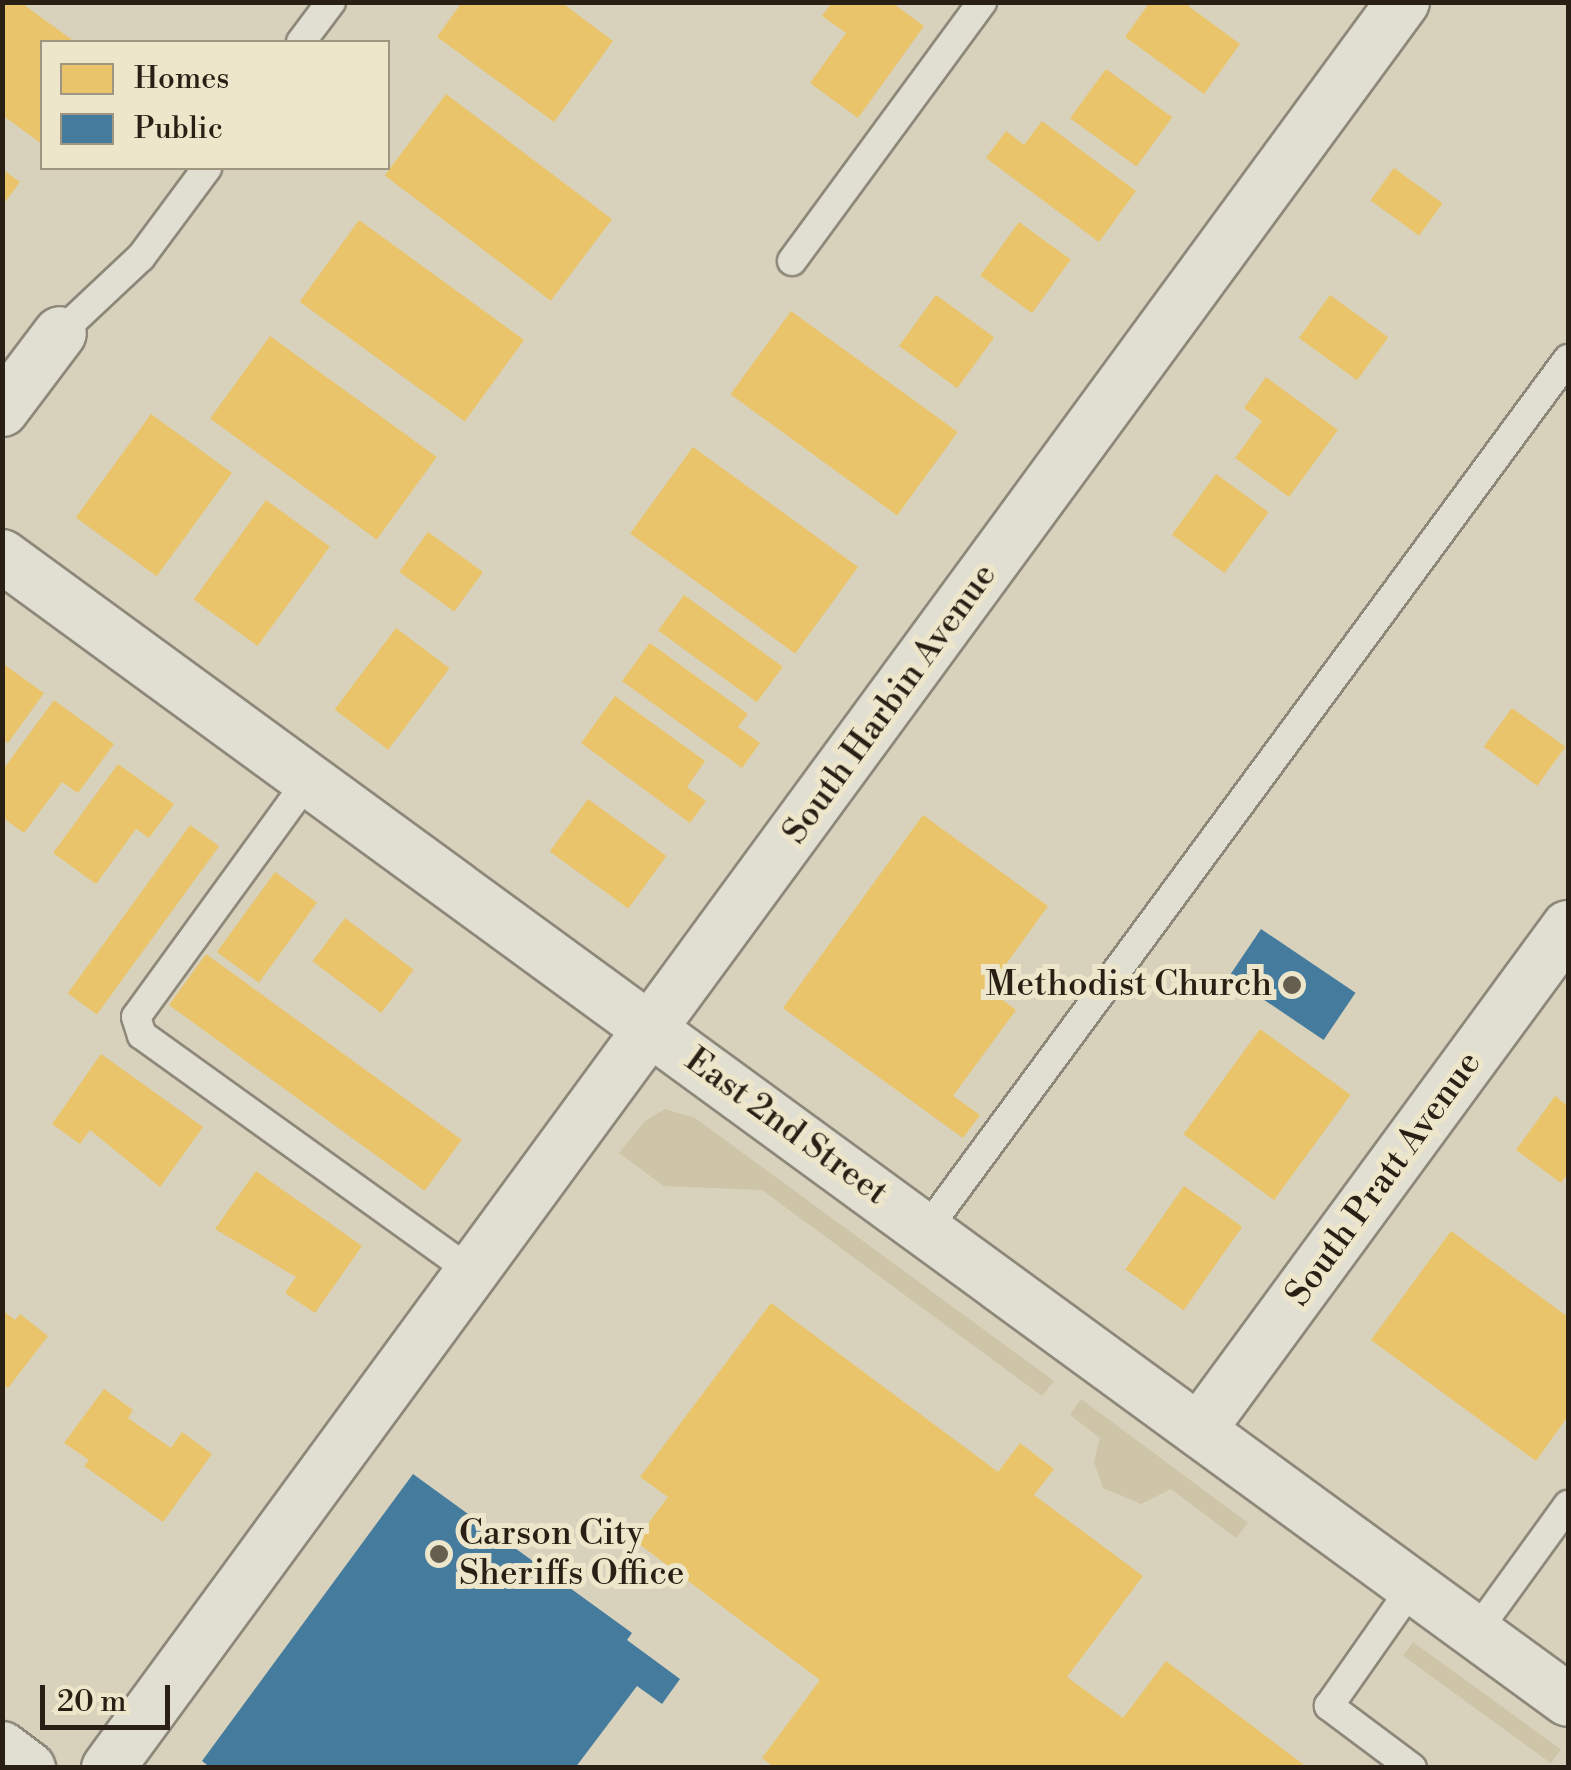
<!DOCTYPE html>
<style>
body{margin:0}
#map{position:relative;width:1571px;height:1770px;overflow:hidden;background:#d8d2bc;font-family:"Libre Bodoni",serif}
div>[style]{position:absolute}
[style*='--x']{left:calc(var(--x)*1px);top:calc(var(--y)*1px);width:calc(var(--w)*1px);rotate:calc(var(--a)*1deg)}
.green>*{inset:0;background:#cec4a7;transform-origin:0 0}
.homes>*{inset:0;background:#e9c46a;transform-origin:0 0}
.public>*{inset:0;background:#457b9d;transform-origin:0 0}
.roads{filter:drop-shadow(2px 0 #8d887a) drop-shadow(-2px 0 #8d887a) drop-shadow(0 2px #8d887a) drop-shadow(0 -2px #8d887a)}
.service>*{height:28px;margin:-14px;padding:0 14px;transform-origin:14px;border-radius:14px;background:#e1ded2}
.minor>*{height:52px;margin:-26px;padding:0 26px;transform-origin:26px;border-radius:26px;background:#e1ded2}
.dots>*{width:28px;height:28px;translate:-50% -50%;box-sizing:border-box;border:5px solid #eee6cb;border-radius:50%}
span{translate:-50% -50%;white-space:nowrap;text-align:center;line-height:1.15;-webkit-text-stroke:10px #eee6cb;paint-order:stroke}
.street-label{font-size:35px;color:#291f14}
.poi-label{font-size:35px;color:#291f14}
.right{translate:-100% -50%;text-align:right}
.left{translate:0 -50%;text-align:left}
.frame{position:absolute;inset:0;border:5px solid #291f14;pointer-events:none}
.legend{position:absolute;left:40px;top:40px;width:350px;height:130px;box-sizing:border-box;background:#eee6cb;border:2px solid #9f9682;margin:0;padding:12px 18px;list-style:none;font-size:30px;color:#291f14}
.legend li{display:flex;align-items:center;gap:20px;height:50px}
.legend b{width:50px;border:2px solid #9f9682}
.scale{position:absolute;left:40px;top:1685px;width:130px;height:45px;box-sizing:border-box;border:5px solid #291f14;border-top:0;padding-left:12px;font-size:30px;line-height:35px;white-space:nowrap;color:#291f14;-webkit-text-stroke:8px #eee6cb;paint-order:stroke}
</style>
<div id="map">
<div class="green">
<i style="clip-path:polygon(665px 1109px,695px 1118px,1054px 1381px,1042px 1396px,762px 1190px,664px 1186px,619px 1153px,645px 1121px)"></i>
<i style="clip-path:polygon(1081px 1399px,1248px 1523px,1236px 1538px,1171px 1489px,1141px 1504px,1103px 1488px,1094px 1462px,1100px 1438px,1070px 1415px)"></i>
<i style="left:1413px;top:1642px;width:183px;height:17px;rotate:36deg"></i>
</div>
<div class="homes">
<i style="clip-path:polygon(2px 2px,20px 2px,75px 42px,42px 42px,42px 144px,2px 115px)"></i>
<i style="clip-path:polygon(462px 2px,561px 2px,613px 41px,554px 122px,437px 37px)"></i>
<i style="clip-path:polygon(832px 2px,891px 2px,924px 26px,858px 118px,810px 83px,846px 33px,822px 16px)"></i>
<i style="clip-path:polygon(1150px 2px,1183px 2px,1240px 44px,1204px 94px,1125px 37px)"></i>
<i style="left:1106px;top:69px;width:82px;height:61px;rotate:36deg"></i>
<i style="left:446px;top:94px;width:208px;height:102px;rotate:37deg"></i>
<i style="clip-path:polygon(1042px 121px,1136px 191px,1099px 242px,986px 158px,1006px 131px,1024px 145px)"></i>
<i style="left:1394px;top:168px;width:60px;height:40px;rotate:36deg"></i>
<i style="clip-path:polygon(2px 169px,20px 182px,2px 206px)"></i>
<i style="left:359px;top:220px;width:204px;height:101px;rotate:36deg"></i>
<i style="left:1019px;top:222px;width:64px;height:66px;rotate:36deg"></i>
<i style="left:936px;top:295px;width:72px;height:63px;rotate:36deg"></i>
<i style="left:1330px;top:295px;width:72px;height:53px;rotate:36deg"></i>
<i style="left:791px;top:311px;width:206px;height:103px;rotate:36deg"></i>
<i style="left:270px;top:336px;width:206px;height:102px;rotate:36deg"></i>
<i style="clip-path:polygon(1266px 377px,1338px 430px,1289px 497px,1235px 458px,1262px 421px,1244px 408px)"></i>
<i style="left:151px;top:414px;width:100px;height:128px;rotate:36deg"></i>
<i style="left:693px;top:447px;width:204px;height:107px;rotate:36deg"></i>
<i style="left:1216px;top:474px;width:65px;height:75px;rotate:36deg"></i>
<i style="left:266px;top:500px;width:79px;height:123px;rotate:36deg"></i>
<i style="left:428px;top:532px;width:68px;height:49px;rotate:36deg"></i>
<i style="left:684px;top:595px;width:122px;height:44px;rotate:36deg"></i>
<i style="left:396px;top:628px;width:67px;height:102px;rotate:37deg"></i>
<i style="clip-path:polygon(650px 643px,748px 714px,738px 727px,760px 743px,742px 768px,622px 681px)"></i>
<i style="clip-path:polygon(2px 663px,44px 693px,8px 743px,2px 739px)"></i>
<i style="clip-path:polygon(615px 696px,705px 761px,687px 787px,706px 801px,690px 823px,581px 743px)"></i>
<i style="clip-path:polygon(54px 700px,114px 744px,78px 793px,62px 782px,24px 833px,2px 817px,2px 771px)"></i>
<i style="left:1512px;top:708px;width:66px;height:48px;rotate:36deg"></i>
<i style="clip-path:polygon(118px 764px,174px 804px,149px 838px,136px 829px,96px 884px,53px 853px)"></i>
<i style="left:588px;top:799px;width:97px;height:65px;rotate:36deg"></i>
<i style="clip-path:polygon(923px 815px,1048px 906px,988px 989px,1016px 1010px,953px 1096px,980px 1115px,963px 1138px,783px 1008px)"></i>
<i style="left:190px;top:825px;width:36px;height:208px;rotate:36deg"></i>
<i style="left:275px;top:872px;width:52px;height:99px;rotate:36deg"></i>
<i style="left:345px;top:918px;width:86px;height:54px;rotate:37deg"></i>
<i style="left:206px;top:954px;width:316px;height:63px;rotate:36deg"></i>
<i style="left:1260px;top:1029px;width:112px;height:130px;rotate:36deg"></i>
<i style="clip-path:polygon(101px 1054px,203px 1127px,160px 1187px,90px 1130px,80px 1144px,52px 1124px)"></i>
<i style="clip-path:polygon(1555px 1096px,1568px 1106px,1568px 1173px,1561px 1183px,1516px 1150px)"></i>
<i style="clip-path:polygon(256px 1171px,362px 1246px,315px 1313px,285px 1293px,296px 1277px,215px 1229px)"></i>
<i style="left:1184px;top:1186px;width:71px;height:102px;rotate:35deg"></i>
<i style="clip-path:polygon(1451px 1231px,1568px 1317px,1568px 1416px,1536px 1461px,1371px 1340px)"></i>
<i style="clip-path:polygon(771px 1303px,998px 1472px,1020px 1443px,1054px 1469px,1034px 1495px,1143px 1576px,1067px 1677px,1123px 1718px,1166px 1661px,1308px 1768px,775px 1768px,762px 1758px,820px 1680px,635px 1541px,668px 1497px,640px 1477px)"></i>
<i style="clip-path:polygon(2px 1310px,15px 1320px,20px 1314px,48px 1336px,8px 1388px,2px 1384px)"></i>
<i style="clip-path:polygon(104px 1389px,133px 1410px,128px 1418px,171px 1448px,182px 1432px,212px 1454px,163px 1522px,84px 1466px,89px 1460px,64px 1443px)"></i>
</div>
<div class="public">
<i style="left:1261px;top:929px;width:114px;height:57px;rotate:34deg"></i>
<i style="clip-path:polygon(413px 1474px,632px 1633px,627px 1640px,680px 1679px,662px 1704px,637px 1686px,575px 1768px,211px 1768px,202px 1761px)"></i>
</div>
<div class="roads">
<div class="service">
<i style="--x:301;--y:42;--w:50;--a:-53.1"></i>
<i style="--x:792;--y:261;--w:321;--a:-53.7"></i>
<i style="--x:60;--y:333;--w:111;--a:-43.2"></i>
<i style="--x:141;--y:257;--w:111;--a:-53.4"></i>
<i style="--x:309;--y:779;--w:294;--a:126"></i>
<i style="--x:136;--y:1017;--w:19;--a:72"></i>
<i style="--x:142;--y:1035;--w:408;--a:35.7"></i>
<i style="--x:926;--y:1230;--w:1082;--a:-53.61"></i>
<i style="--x:1476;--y:1632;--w:157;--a:-54.1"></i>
<i style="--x:1412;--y:1768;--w:104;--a:-143.2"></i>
<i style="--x:1329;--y:1706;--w:146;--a:-55"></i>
</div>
<div class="minor">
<i style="--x:2;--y:410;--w:96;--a:-53"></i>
<i style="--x:2;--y:556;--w:1939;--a:36.15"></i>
<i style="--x:1199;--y:1430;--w:624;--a:-53.74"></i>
<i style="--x:2;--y:1748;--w:34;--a:37"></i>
<i style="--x:108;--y:1768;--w:2190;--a:-53.75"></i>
</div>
</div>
<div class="dots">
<i style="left:1292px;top:985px;background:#665e4f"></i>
<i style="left:439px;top:1554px;background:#665e4f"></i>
</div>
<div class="street-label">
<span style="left:890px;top:704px;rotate:-54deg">South Harbin Avenue</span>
<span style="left:786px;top:1127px;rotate:36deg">East 2nd Street</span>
<span style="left:1384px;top:1179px;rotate:-54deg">South Pratt Avenue</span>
</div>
<div class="poi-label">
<span class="right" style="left:1272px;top:985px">Methodist Church</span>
<span class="left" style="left:459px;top:1554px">Carson City<br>Sheriffs Office</span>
</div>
<div class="frame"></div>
<ul class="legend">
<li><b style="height:28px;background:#e9c46a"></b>Homes</li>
<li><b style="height:28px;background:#457b9d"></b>Public</li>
</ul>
<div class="scale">20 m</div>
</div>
